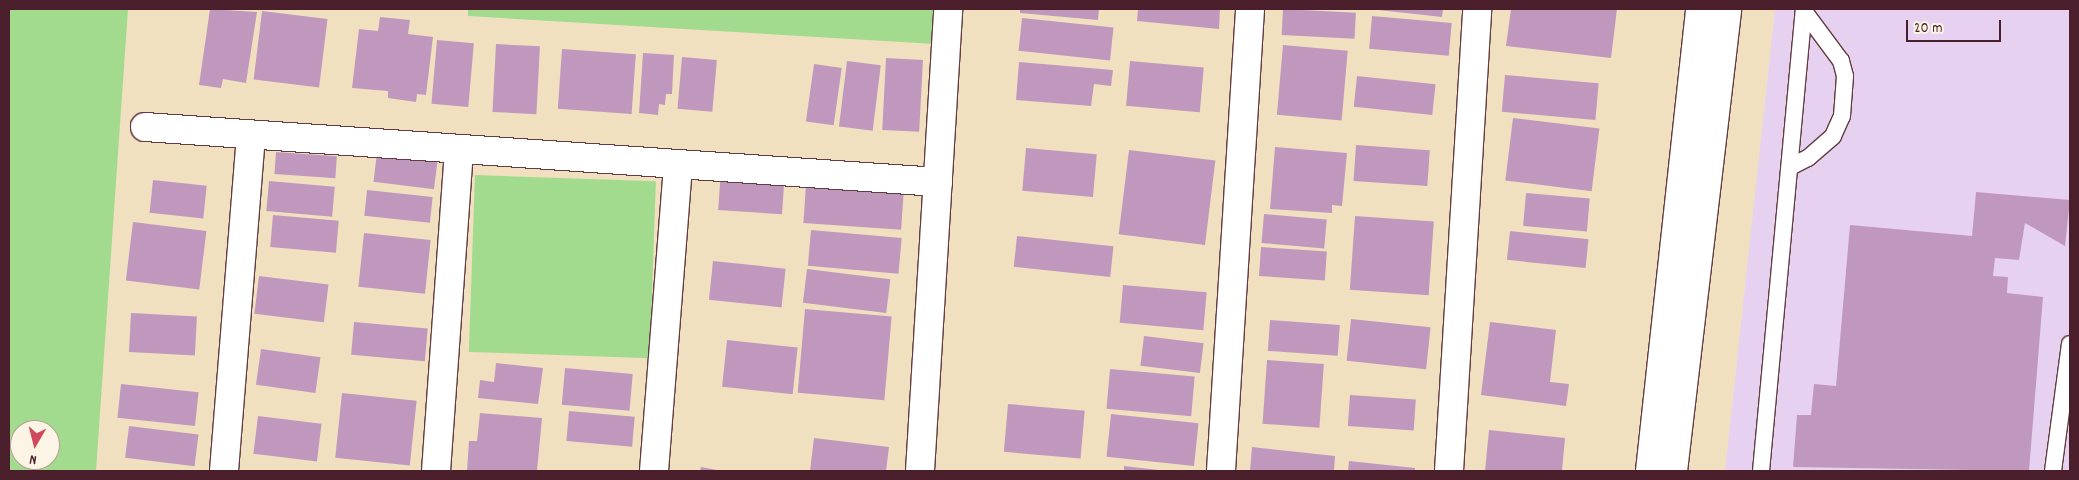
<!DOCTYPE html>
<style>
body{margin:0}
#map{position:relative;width:2079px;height:480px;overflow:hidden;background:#f1e0c0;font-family:Dekko,sans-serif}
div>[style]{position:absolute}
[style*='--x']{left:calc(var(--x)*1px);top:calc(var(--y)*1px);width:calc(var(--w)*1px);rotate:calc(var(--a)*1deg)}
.built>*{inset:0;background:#e6d2f0}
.green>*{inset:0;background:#a2db8d;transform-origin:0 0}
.building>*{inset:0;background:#c098be;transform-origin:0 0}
.roads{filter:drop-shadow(1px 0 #633c41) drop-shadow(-1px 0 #633c41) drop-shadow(0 1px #633c41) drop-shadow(0 -1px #633c41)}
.service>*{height:16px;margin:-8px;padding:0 8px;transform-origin:8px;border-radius:8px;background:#fff}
.minor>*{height:28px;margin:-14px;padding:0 14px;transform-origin:14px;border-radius:14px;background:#fff}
.tertiary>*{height:28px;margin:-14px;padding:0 14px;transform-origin:14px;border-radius:14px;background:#fff}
span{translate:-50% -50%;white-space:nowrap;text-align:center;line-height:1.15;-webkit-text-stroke:4px #fcf5e5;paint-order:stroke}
.frame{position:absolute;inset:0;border:10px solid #4a1f2b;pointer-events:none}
.north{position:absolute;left:10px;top:420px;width:50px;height:50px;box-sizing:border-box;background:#fcf5e5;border:1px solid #b59f9b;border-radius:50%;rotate:188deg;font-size:14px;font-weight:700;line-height:20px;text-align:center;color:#4a1f2b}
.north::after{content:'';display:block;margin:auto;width:18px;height:22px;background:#d1495b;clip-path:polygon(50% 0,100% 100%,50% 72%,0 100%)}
.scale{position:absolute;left:1906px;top:20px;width:95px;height:22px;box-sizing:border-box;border:2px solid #4a1f2b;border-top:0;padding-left:6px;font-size:15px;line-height:18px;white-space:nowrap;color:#4a1f2b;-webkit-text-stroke:4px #fcf5e5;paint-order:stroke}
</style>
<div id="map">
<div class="built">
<i style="clip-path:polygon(1775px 9px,2070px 9px,2070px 471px,1725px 471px)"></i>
</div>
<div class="green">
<i style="clip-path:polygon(evenodd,9px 9px,128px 9px,96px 471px,9px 471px,9px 9px,20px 430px,50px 430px,50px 460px,20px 460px,20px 430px)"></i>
<i style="clip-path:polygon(468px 9px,937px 9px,935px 44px,468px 16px)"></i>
<i style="left:475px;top:175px;width:181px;height:177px;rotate:2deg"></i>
</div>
<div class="building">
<i style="clip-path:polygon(210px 9px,257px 12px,246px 83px,223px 79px,221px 88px,199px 85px)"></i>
<i style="clip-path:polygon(1020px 9px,1099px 9px,1098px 20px,1020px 13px)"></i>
<i style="clip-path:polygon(1138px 9px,1220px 9px,1219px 29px,1137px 21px)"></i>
<i style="left:1283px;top:9px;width:73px;height:26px;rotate:3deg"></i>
<i style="clip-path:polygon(1369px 9px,1443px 9px,1442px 17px)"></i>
<i style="clip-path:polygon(1511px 9px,1617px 9px,1611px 58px,1506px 46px)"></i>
<i style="left:262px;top:11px;width:66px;height:69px;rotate:7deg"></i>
<i style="left:1372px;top:16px;width:80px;height:33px;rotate:5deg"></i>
<i style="clip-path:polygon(380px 17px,410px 20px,408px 34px,433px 37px,426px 95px,417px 94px,416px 102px,388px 98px,388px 91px,352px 88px,359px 29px,378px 31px)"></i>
<i style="left:1022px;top:18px;width:92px;height:33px;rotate:6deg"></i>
<i style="left:437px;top:40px;width:37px;height:64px;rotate:5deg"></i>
<i style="left:496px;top:44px;width:44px;height:68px;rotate:3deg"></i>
<i style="left:1283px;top:45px;width:65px;height:70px;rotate:5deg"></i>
<i style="left:562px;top:49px;width:74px;height:60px;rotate:4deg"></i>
<i style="clip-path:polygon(643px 53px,674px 55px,672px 94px,666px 94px,665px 105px,659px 104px,658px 115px,639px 113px)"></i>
<i style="left:682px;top:57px;width:35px;height:52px;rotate:5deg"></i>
<i style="left:886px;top:58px;width:37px;height:72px;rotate:3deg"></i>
<i style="left:847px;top:61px;width:34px;height:66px;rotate:7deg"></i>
<i style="left:1130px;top:61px;width:74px;height:45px;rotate:5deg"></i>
<i style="clip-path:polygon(1019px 62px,1113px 70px,1111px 86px,1094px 84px,1091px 106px,1016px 100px)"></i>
<i style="left:814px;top:64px;width:28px;height:58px;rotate:8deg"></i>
<i style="left:1505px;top:75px;width:94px;height:37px;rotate:5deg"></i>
<i style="left:1357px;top:76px;width:79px;height:31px;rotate:6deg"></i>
<i style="left:1513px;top:118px;width:87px;height:63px;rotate:7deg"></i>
<i style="left:1356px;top:145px;width:74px;height:36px;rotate:4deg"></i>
<i style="clip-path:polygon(1275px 147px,1347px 153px,1342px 206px,1332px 205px,1332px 213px,1270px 209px)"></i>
<i style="left:1026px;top:148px;width:71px;height:43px;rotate:5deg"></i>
<i style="left:1129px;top:150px;width:87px;height:85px;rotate:7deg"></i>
<i style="left:276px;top:152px;width:61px;height:22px;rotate:4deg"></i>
<i style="left:377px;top:153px;width:61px;height:29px;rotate:7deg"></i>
<i style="left:721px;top:169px;width:64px;height:41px;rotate:4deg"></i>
<i style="left:153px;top:180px;width:54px;height:33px;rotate:6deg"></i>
<i style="left:269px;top:181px;width:66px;height:30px;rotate:5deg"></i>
<i style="left:806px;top:185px;width:98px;height:38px;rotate:4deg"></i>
<i style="left:367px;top:190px;width:66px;height:26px;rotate:6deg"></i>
<i style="clip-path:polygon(1976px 192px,2070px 200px,2065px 246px,2025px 223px,2019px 260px,1995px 258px,1993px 276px,2008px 277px,2007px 293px,2043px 297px,2029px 471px,1793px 467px,1797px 415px,1811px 415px,1814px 384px,1836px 386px,1850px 225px,1972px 236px)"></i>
<i style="left:1526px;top:193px;width:64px;height:33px;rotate:5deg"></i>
<i style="left:1264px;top:214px;width:63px;height:29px;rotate:5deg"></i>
<i style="left:273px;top:215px;width:66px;height:32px;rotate:5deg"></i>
<i style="left:1355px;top:216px;width:79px;height:74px;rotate:4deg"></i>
<i style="left:133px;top:222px;width:74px;height:59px;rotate:7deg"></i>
<i style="left:811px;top:230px;width:91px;height:36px;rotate:5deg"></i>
<i style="left:1510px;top:231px;width:79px;height:29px;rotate:6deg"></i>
<i style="left:364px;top:233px;width:67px;height:54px;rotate:6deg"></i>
<i style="left:1017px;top:236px;width:97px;height:31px;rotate:6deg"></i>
<i style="left:1261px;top:247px;width:66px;height:29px;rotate:4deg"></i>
<i style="left:713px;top:261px;width:73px;height:39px;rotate:6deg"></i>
<i style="left:807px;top:269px;width:84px;height:34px;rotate:7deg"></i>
<i style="left:259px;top:276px;width:70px;height:38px;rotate:7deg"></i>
<i style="left:1123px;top:285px;width:84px;height:38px;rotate:5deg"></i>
<i style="left:805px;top:309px;width:87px;height:84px;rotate:5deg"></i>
<i style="left:131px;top:313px;width:66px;height:39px;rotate:3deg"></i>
<i style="left:1351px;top:319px;width:80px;height:42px;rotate:6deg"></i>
<i style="left:1270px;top:320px;width:70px;height:31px;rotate:4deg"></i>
<i style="left:354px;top:322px;width:74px;height:33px;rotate:5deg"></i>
<i style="clip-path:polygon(1490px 322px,1556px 330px,1550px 382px,1569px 384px,1566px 406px,1481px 395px)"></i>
<i style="left:1144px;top:336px;width:60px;height:30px;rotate:7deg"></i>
<i style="left:727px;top:340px;width:71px;height:47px;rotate:6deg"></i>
<i style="left:261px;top:349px;width:60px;height:36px;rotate:8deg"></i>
<i style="left:1267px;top:360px;width:57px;height:64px;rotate:4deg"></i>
<i style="clip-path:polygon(496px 363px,543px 368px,538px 404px,478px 398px,480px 380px,494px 382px)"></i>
<i style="left:565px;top:368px;width:68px;height:37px;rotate:5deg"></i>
<i style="left:1110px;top:369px;width:85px;height:40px;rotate:5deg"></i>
<i style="left:121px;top:384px;width:78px;height:34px;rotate:6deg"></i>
<i style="left:342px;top:393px;width:75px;height:65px;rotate:6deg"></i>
<i style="left:1350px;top:395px;width:66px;height:31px;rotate:4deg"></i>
<i style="left:1008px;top:404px;width:77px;height:48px;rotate:5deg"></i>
<i style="left:569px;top:411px;width:66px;height:30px;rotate:5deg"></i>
<i style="clip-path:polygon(480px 413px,542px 418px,537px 471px,467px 471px,469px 441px,477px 441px)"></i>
<i style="left:1111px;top:414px;width:88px;height:43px;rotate:6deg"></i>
<i style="left:258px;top:416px;width:64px;height:38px;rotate:7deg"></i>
<i style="left:129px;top:426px;width:70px;height:32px;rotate:7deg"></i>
<i style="clip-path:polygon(1489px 430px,1565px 438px,1562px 471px,1485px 471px)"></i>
<i style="clip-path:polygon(814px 438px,889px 447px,886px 471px,810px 471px)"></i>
<i style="clip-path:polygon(1252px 447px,1335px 456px,1334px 471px,1250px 471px)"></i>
<i style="clip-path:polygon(1349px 461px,1415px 468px,1415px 471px,1348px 471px)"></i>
<i style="clip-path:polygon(1124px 466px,1159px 470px,1159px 471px,1124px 471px)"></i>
<i style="clip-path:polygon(701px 467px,717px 470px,717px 471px,700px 471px)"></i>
</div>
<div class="roads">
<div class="service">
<i style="--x:1790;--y:167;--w:20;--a:-27"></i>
<i style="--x:1808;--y:158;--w:33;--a:-41"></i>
<i style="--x:1833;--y:136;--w:22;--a:-66"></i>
<i style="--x:1842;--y:116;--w:40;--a:-85.7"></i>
<i style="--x:1845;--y:76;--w:16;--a:-105"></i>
<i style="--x:1841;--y:61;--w:62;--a:-126.5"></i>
<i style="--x:1761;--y:471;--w:464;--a:-84.7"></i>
<i style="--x:2053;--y:471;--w:128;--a:-82.4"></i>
</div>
<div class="minor">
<i style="--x:145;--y:127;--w:795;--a:3.97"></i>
<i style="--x:224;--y:471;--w:337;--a:-85.4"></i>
<i style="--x:436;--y:471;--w:321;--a:-85.9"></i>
<i style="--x:654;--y:471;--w:307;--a:-85.5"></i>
<i style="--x:920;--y:471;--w:463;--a:-86.5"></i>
<i style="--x:1221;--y:471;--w:463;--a:-86.4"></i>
<i style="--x:1449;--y:471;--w:463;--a:-86.5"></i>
</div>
<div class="tertiary">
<i style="--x:1650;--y:471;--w:465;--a:-83.8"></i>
<i style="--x:1673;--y:471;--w:465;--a:-83.3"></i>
</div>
</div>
<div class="frame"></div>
<div class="north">N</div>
<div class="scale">20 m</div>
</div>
